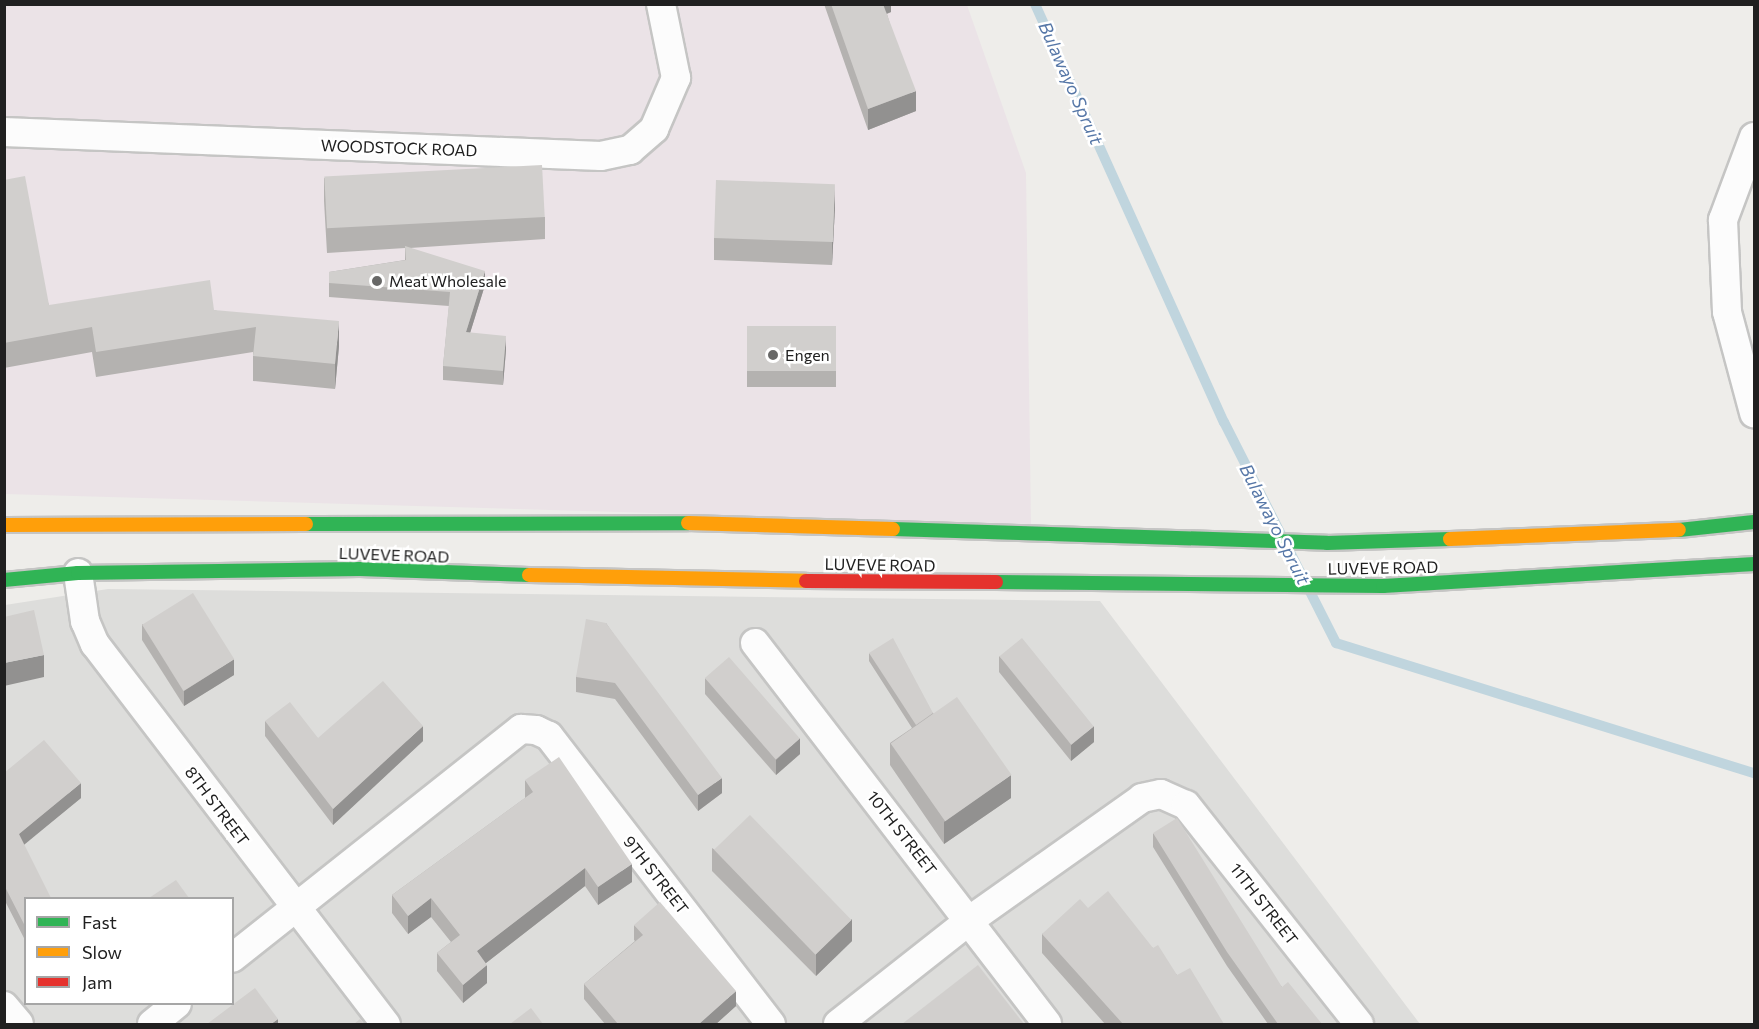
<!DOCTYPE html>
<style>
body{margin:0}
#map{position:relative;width:1759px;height:1029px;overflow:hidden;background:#eeedea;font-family:Commissioner,sans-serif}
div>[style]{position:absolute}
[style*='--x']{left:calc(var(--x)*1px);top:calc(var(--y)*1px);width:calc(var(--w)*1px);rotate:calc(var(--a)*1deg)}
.residential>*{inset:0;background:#dddddb}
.industrial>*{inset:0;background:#ebe3e7}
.stream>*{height:10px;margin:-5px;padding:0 5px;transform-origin:5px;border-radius:5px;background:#c0d5de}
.roads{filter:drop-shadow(2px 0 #c5c5c4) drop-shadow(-2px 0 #c5c5c4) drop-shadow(0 2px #c5c5c4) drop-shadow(0 -2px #c5c5c4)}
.street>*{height:28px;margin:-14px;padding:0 14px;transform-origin:14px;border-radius:14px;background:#fcfcfc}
.fast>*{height:14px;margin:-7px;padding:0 7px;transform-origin:7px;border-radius:7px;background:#30b455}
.slow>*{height:14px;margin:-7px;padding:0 7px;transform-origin:7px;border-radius:7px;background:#ff9f0a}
.jam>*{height:14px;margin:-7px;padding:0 7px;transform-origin:7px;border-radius:7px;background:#e5322d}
.wall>*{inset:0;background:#b4b2b0;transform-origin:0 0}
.shaded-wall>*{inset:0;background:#929190}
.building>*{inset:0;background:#d1cfcd;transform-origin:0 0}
.dots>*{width:16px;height:16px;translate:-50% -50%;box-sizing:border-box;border:3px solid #fff;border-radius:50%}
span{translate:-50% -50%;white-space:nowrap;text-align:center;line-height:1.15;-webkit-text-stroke:5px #fff;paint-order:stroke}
.street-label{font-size:16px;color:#202020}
.poi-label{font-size:16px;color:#202020}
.left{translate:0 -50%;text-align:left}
.water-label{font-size:18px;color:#5677a7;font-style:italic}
.frame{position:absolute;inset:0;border:6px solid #202020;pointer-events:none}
.legend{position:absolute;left:24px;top:897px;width:210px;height:108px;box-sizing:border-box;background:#fff;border:2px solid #a6a6a6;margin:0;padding:8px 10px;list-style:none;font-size:18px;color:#202020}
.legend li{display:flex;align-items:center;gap:12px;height:30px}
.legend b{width:30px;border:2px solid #a6a6a6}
</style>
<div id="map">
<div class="residential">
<i style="clip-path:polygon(evenodd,108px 589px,1100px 601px,1420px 1024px,5px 1024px,5px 605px,108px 589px,26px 898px,232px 898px,232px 1004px,26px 1004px,26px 898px)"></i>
</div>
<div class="industrial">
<i style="clip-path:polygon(5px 5px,967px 5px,1026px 173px,1031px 524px,5px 494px)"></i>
</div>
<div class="stream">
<i style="--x:1035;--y:4;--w:459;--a:65.7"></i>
<i style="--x:1224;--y:422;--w:248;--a:63.1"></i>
<i style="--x:1336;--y:643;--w:438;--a:17.3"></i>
</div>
<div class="roads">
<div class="street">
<i style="--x:4;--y:132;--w:597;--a:2.3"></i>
<i style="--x:601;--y:156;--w:30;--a:-12"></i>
<i style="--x:630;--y:150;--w:32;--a:-41"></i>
<i style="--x:654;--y:129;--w:56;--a:-66.7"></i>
<i style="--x:676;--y:78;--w:76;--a:-101.5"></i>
<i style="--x:1754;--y:137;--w:89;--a:110.5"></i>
<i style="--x:1723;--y:220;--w:92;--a:87.5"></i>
<i style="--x:1727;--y:312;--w:105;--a:75"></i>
<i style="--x:78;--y:573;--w:49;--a:81.7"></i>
<i style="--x:85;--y:621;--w:25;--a:67"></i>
<i style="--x:95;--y:644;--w:479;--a:52.6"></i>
<i style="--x:755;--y:643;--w:480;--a:52.5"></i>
<i style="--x:232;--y:958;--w:369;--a:-38.4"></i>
<i style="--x:521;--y:729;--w:15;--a:4"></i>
<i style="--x:536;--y:730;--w:14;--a:25"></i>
<i style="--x:549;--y:736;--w:364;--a:52.4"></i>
<i style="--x:4;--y:1006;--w:23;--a:50"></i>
<i style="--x:152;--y:1024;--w:32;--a:-39"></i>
<i style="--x:838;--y:1024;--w:168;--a:-38.2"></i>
<i style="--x:970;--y:920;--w:211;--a:-35.3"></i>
<i style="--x:1142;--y:798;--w:19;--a:-12"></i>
<i style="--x:1161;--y:794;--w:27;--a:24"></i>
<i style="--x:1186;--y:805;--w:279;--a:51.7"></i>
</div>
<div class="fast">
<i style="--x:306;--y:524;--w:382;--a:-0.1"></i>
<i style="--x:893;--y:529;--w:434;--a:1.8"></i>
<i style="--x:1327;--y:543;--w:123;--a:-1.9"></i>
<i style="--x:1679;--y:530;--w:75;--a:-6.1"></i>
<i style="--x:4;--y:580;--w:74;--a:-5.4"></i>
<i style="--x:78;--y:573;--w:282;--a:-0.8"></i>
<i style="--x:360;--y:569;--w:169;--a:2"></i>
<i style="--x:996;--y:582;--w:387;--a:0.6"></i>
<i style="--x:1383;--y:586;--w:372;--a:-3.4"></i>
</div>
<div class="slow">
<i style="--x:688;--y:523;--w:205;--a:1.7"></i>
<i style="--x:4;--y:525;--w:302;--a:-0.2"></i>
<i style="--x:1450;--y:539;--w:229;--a:-2.3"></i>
<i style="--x:529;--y:575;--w:277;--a:1.2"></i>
</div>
<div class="jam">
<i style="--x:806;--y:581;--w:190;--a:0.3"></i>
</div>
</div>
<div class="wall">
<i style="clip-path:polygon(824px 4px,891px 4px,891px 12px,887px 14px,916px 111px,868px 130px)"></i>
<i style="clip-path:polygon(324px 178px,545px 217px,545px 239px,410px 248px,485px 285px,470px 333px,506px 350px,503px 385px,443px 380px,443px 366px,449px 306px,329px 297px,329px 272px,405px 260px,405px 248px,327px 253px,324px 201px)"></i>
<i style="clip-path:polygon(4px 180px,49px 305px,214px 310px,339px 346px,335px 389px,253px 381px,253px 352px,96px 377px,92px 352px,4px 368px)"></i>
<i style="clip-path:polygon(835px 207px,832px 265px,714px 260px,714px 238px)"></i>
<i style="left:747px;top:326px;width:89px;height:61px"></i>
<i style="clip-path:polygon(606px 623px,722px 793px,698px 811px,615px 699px,576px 692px,576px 677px)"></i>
<i style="clip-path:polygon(142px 624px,234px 675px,184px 706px,142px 640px)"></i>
<i style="clip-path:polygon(869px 653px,933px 713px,1011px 798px,944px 844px,890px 765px,890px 743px,912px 728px,869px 661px)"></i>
<i style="clip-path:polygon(999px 656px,1094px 742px,1071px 761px,999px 672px)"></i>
<i style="clip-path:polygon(705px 678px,800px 754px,776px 775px,705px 694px)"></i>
<i style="clip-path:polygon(265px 721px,318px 738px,423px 741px,333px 825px,265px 736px)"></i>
<i style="clip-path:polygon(4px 773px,81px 798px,24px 844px,26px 942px,4px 899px)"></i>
<i style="clip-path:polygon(525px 780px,632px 882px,598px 905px,585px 886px,486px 963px,487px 983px,463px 1003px,437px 971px,437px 953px,451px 942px,431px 917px,408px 934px,392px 913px,392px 895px,525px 798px)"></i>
<i style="clip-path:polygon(1153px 833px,1282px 987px,1322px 1024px,1268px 1024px,1227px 966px,1153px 847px)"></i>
<i style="clip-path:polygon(712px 848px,852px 941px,816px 976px,712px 871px)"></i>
<i style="clip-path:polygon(1088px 908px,1153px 948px,1177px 975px,1224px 1024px,1105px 1024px,1042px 953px,1042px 934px)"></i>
<i style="clip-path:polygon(634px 925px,736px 1006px,716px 1024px,605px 1024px,584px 999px,584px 984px,635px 941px,634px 940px)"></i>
</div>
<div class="shaded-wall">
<i style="clip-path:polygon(880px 4px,891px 4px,891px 12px,880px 16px)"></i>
<i style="clip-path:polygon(916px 91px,916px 111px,868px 130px,868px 109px)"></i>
<i style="clip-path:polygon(835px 185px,835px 207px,832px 265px,832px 243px)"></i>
<i style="clip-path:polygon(485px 271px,485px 285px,466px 346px,466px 332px)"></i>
<i style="clip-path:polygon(339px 321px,339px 346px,335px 389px,335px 364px)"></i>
<i style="clip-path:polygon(506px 336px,506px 350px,503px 385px,503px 371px)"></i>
<i style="clip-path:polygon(44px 655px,44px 677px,4px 686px,4px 663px)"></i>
<i style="clip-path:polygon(234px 659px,234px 675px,184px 706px,184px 691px)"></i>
<i style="clip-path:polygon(423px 726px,423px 741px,333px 825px,333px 809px)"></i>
<i style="clip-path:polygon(1094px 726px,1094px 742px,1071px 761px,1071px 745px)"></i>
<i style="clip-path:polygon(800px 738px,800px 754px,776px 775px,776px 760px)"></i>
<i style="clip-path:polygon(1011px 775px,1011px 798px,944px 844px,944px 822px)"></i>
<i style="clip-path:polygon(722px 778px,722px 793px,698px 811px,698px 795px)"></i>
<i style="clip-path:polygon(81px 783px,81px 798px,19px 849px,19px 834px)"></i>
<i style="clip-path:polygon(632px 864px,632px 882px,598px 905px,598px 887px)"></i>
<i style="clip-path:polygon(585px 868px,585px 886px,477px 970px,477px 951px)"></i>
<i style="clip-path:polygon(431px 898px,431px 917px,408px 934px,408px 916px)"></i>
<i style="clip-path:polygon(852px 919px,852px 941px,816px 976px,816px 954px)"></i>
<i style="clip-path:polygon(487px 965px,487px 983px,463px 1003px,463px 985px)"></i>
<i style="clip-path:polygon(736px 991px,736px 1006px,716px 1024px,699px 1024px)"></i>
<i style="clip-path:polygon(278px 1019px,278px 1024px,271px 1024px)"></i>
</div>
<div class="building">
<i style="clip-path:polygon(831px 4px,883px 4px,916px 91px,868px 109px)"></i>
<i style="left:542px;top:165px;width:52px;height:218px;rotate:87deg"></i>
<i style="clip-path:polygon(25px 176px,49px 305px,210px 280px,214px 310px,339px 321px,335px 364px,253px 356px,256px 327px,96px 352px,92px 327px,4px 343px,4px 180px)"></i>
<i style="left:716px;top:180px;width:119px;height:58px;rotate:2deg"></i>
<i style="clip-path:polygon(405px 246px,485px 271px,466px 332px,506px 336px,503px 371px,443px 366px,450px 292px,329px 283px,329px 272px,406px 260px)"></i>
<i style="left:747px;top:326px;width:89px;height:45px"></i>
<i style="left:193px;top:593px;width:78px;height:60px;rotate:58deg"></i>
<i style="clip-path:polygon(34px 610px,44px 655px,4px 663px,4px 617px)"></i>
<i style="clip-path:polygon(586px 619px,606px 623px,722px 778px,698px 795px,615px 683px,576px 677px)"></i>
<i style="clip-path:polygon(893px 638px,933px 713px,916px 725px,869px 653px)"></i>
<i style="left:1022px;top:638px;width:114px;height:29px;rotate:51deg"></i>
<i style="left:729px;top:657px;width:108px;height:32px;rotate:49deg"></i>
<i style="clip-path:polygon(383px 681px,423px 726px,333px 809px,265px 721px,290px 702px,318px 738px)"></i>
<i style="left:957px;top:697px;width:95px;height:81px;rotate:55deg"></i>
<i style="clip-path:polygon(44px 740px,81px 783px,19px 834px,51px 898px,26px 898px,26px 928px,4px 885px,4px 773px)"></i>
<i style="clip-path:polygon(559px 757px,632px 864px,598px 887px,585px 868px,477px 951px,487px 965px,463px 985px,437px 953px,460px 935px,431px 898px,408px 916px,392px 895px,533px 792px,525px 780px)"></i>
<i style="left:750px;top:815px;width:146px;height:50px;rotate:46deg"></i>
<i style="clip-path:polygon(1177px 818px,1282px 987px,1288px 982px,1322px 1024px,1278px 1024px,1227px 952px,1153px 833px)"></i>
<i style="clip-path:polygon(176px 880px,189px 898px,149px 898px)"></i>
<i style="clip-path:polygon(1108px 891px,1153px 948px,1158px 945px,1177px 975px,1190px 968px,1224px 1024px,1123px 1024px,1042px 934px,1080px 899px,1088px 908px)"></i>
<i style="clip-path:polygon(660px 902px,736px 991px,699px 1024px,618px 1024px,584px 984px,643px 935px,634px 925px)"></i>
<i style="clip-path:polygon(978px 965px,1024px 1024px,902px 1024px)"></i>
<i style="clip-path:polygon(255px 988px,278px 1019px,271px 1024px,207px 1024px)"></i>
<i style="clip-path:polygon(531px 1008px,543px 1024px,510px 1024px)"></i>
<i style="clip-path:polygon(360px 1019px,364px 1024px,354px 1024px)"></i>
</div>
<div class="dots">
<i style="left:377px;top:281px;background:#686867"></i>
<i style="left:773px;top:355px;background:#686867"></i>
</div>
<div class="street-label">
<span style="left:399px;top:148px;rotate:2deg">WOODSTOCK ROAD</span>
<span style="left:394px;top:555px;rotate:2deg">LUVEVE ROAD</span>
<span style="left:880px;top:565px;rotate:1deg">LUVEVE ROAD</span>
<span style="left:1383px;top:568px;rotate:-1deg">LUVEVE ROAD</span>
<span style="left:217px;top:806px;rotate:53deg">8TH STREET</span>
<span style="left:902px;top:833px;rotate:52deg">10TH STREET</span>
<span style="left:656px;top:875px;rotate:52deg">9TH STREET</span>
<span style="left:1264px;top:904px;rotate:52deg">11TH STREET</span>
</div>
<div class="poi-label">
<span class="left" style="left:389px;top:281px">Meat Wholesale</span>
<span class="left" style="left:785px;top:355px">Engen</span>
</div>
<div class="water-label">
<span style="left:1071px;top:83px;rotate:66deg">Bulawayo Spruit</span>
<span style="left:1275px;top:524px;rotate:63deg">Bulawayo Spruit</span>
</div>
<div class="frame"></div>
<ul class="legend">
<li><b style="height:8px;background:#30b455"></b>Fast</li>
<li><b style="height:8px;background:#ff9f0a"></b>Slow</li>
<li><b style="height:8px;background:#e5322d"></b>Jam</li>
</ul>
</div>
